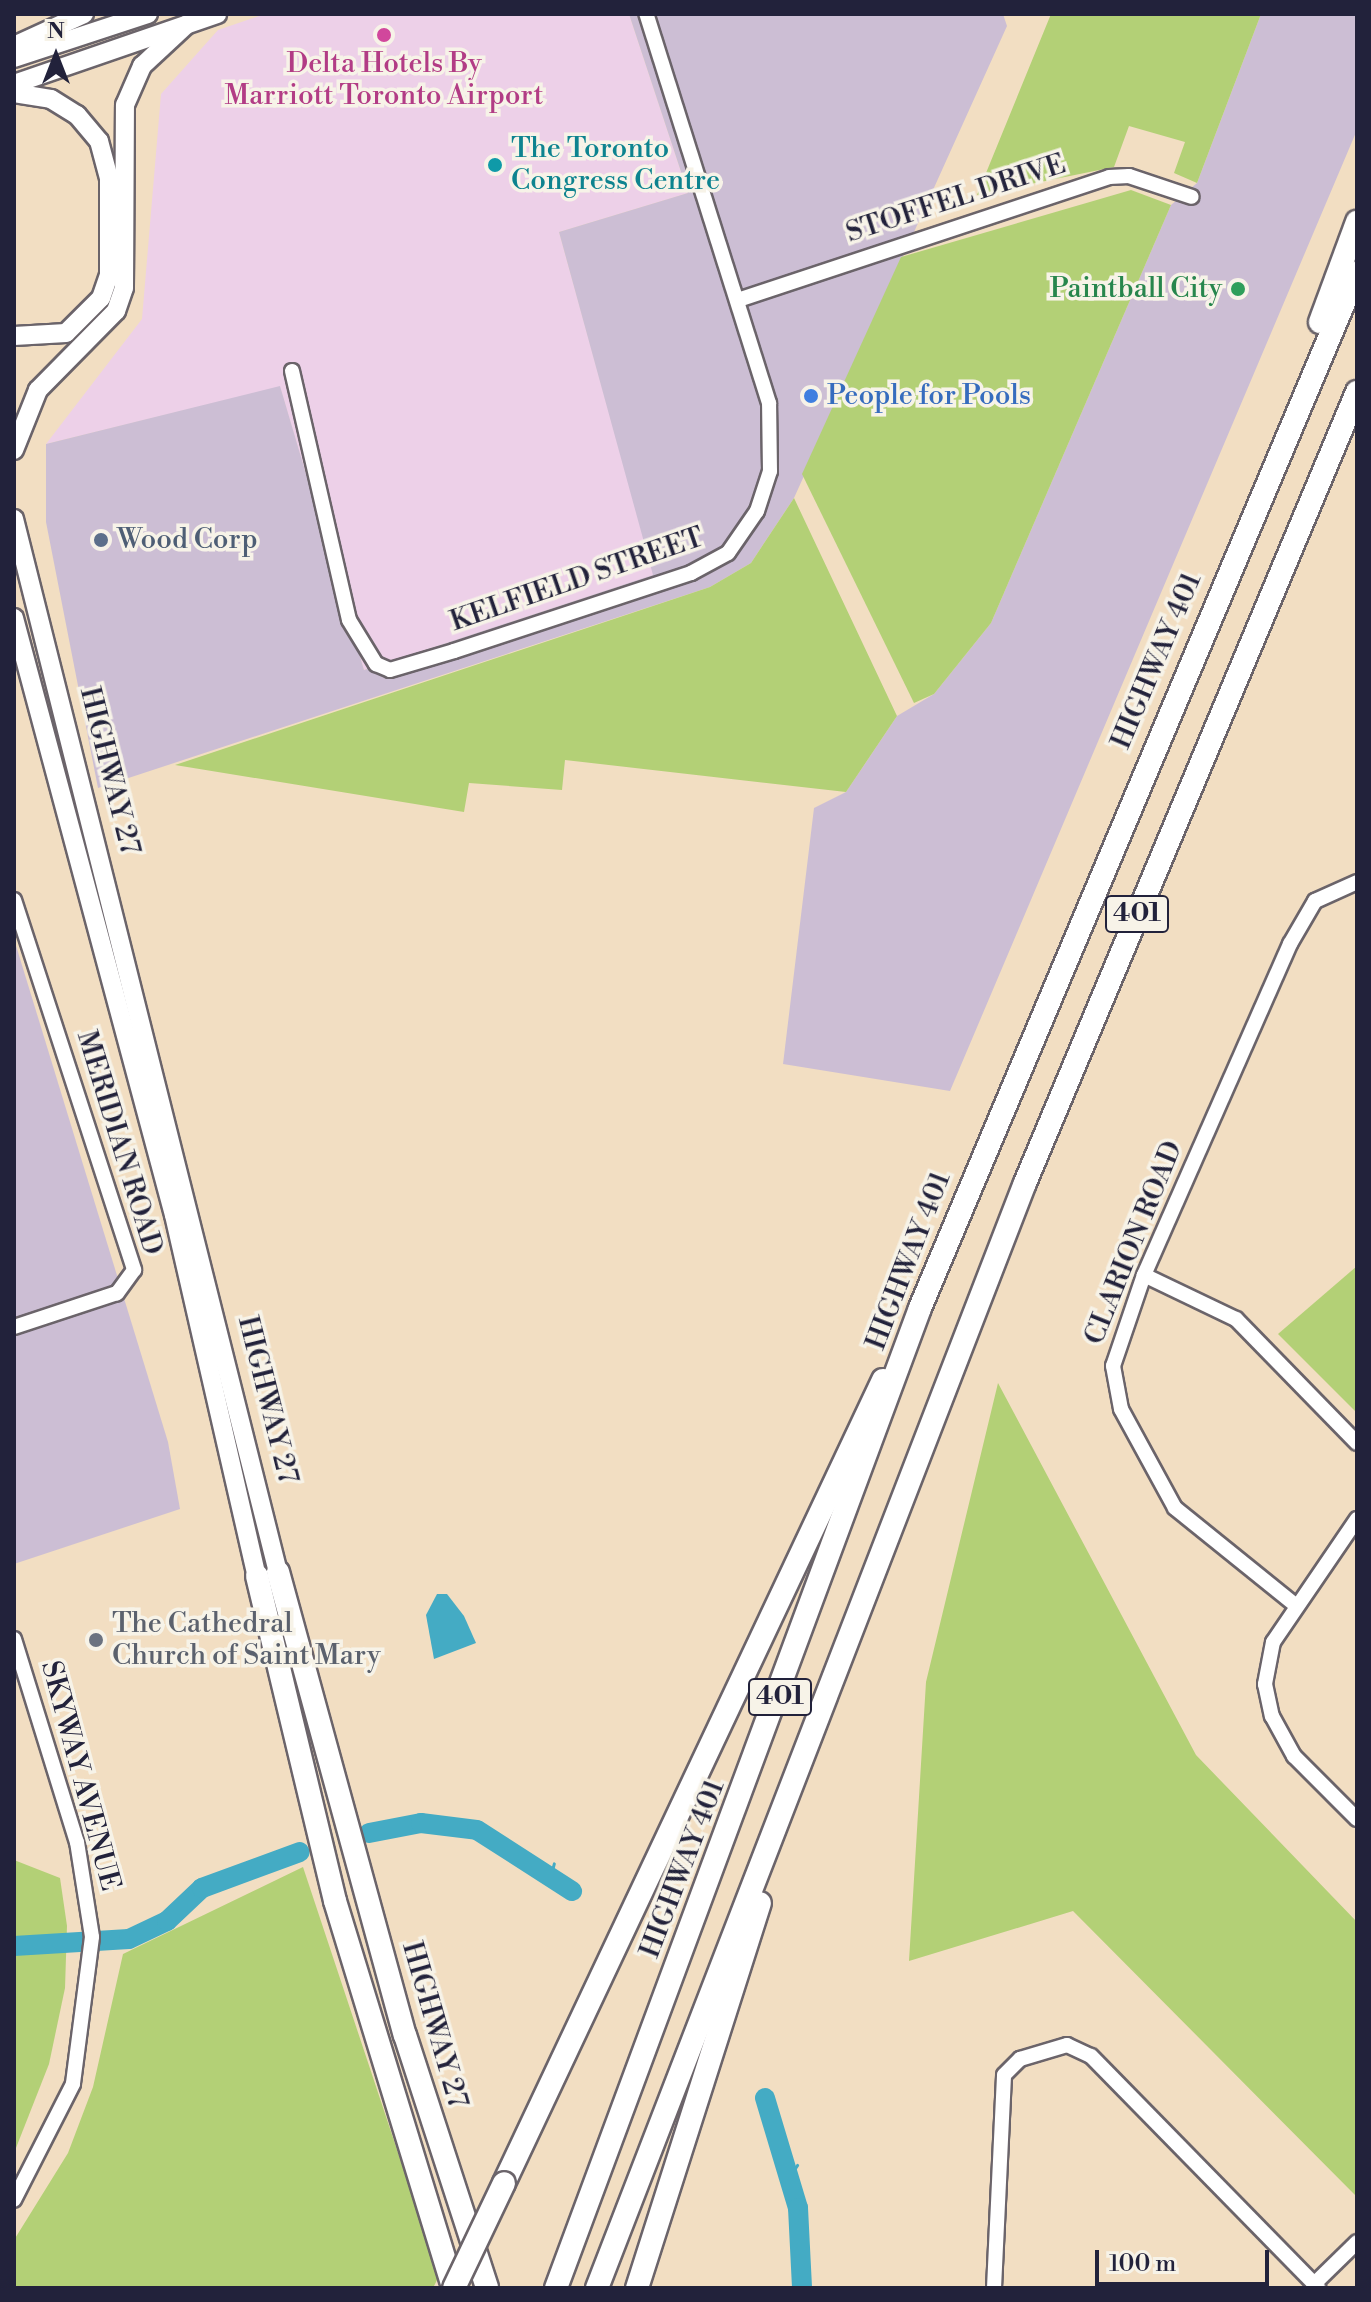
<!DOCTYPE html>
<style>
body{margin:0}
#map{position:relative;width:1371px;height:2302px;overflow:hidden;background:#f2dec2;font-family:"Libre Bodoni",serif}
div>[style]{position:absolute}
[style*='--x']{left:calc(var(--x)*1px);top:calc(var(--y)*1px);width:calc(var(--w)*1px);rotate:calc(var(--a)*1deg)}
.built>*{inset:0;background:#edd0e8}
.industrial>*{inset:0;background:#ccbed4}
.green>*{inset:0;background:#b3d076}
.water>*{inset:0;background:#44abc4}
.stream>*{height:3px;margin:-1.5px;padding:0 1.5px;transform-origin:1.5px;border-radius:1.5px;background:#44abc4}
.river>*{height:20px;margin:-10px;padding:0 10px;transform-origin:10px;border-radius:10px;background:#44abc4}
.roads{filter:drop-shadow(2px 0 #6b646a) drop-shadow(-2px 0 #6b646a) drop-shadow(0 2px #6b646a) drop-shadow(0 -2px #6b646a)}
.minor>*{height:14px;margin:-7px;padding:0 7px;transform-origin:7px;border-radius:7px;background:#fff}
.major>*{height:18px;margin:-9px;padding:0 9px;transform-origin:9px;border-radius:9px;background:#fff}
.highway>*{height:22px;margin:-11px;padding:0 11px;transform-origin:11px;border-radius:11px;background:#fff}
.bridges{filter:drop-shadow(2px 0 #6b646a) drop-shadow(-2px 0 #6b646a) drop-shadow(0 2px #6b646a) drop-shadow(0 -2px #6b646a)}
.highway-bridge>*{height:22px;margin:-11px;padding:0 11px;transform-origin:11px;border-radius:11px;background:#fff}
.dots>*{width:22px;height:22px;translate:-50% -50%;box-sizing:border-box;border:4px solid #f7f3e8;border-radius:50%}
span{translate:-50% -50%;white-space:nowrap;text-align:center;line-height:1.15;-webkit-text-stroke:7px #f7f3e8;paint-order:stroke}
.shield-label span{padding:2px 6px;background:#f7f3e8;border:2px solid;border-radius:6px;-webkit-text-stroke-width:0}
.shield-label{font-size:26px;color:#22223b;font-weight:700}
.hotel-label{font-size:28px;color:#b23c85}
.culture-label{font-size:28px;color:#0d838f}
.left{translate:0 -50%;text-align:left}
.street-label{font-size:28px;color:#22223b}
.leisure-label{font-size:28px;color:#27864d}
.right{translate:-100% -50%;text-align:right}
.shop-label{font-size:28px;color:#366cbe}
.service-label{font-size:28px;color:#4e5e75}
.worship-label{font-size:28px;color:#5b616d}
.frame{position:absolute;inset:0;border:16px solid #22223b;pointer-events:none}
.north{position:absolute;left:16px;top:16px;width:80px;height:80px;-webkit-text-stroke:6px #f7f3e8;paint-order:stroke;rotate:0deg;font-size:22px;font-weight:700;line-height:32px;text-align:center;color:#22223b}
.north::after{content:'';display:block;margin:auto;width:28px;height:36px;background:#22223b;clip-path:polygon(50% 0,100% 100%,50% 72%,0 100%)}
.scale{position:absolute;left:1095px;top:2250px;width:174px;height:36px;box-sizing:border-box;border:4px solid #22223b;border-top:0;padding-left:10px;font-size:24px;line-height:28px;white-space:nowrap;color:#22223b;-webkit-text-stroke:6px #f7f3e8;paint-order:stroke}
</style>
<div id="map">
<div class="built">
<i style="clip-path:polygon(265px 14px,629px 14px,688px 193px,559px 232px,654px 575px,364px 670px,280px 387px,46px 444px,142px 319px,161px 94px,218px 30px)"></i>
</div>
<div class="industrial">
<i style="clip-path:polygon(629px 14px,1003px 14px,1007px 26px,794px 498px,751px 563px,710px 587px,98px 788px,46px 522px,46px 444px,280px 386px,364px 670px,653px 575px,559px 232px,688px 193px)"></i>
<i style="clip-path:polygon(1261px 14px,1357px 14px,1357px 130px,950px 1091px,783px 1064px,814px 808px,846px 792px,897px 716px,934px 694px,991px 623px,1171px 205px,1197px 183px)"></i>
<i style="clip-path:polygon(14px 939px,168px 1442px,180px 1509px,14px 1564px)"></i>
</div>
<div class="green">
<i style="clip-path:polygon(1051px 14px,1261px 14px,1197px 183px,1174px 173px,1185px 142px,1129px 126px,1114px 167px,977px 195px)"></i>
<i style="clip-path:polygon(1131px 190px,1171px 205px,991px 623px,934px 694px,914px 703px,802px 474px,901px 257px)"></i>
<i style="clip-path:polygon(794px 498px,897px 716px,846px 792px,565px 760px,562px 790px,469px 783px,464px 812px,175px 765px,710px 587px,751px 563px)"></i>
<i style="clip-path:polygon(1357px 1266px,1357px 1413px,1278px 1334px)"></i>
<i style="clip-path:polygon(998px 1383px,1196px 1755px,1357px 1922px,1357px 2197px,1073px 1911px,909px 1961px,926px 1682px)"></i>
<i style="clip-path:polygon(14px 1860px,60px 1878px,67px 1926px,65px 1988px,49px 2064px,14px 2153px)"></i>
<i style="clip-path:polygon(303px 1867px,439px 2276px,433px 2288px,14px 2288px,14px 2240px,68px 2153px,93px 2087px,123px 1954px)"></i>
</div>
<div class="water">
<i style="clip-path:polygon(437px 1594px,447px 1594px,464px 1616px,476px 1643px,434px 1659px,426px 1615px)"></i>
</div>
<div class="stream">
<i style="--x:551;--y:1874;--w:11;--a:-75"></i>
<i style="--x:791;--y:2174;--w:11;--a:-56"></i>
</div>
<div class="river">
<i style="--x:369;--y:1833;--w:53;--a:-10.9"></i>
<i style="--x:421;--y:1823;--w:56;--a:7.1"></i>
<i style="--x:477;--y:1830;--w:113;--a:32.7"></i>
<i style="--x:14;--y:1946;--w:115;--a:-3.5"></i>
<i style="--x:129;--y:1939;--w:42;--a:-25.3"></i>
<i style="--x:167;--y:1921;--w:48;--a:-43.3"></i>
<i style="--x:202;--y:1888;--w:104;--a:-20.2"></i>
<i style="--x:765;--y:2098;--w:115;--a:73.3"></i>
<i style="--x:798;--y:2208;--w:80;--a:87.1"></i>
</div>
<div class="roads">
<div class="minor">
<i style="--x:738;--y:300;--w:391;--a:-18.3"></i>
<i style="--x:1109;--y:177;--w:20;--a:-3"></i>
<i style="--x:1129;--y:176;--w:66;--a:18.4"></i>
<i style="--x:292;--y:371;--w:255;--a:77.1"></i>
<i style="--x:349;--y:620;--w:52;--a:58.5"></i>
<i style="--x:376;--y:664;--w:15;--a:23"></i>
<i style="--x:390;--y:670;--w:67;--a:-16.5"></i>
<i style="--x:454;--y:651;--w:250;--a:-18.2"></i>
<i style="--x:691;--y:573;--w:42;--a:-28.4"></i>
<i style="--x:728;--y:553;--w:51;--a:-55.4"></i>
<i style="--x:757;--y:511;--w:42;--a:-72"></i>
<i style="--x:770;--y:471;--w:68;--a:-90.8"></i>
<i style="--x:769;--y:403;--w:408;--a:-107.5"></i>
<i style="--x:14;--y:900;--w:389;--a:72"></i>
<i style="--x:134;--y:1270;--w:29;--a:126"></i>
<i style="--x:117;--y:1293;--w:108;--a:161.7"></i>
<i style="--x:1144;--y:1275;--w:102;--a:25.6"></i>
<i style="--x:1236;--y:1319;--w:173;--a:45.7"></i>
<i style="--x:1357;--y:1519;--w:149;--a:124.3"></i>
<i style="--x:1273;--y:1642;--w:43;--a:100.8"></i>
<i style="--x:1265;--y:1684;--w:33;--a:78"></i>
<i style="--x:1272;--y:1716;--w:46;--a:61.2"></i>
<i style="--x:1294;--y:1756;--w:89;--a:45"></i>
<i style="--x:1294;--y:1604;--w:153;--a:-141.1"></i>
<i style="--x:1175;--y:1508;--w:113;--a:-118.6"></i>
<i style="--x:1121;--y:1409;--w:44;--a:-100.5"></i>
<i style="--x:1113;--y:1366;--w:96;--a:-71.2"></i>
<i style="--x:1144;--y:1275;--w:362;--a:-66.2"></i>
<i style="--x:1290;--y:944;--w:50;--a:-59.8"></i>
<i style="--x:1315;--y:901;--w:46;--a:-24.3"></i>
<i style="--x:14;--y:1639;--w:213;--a:72.8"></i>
<i style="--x:77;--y:1842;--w:96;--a:81"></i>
<i style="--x:92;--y:1937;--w:148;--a:97.4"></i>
<i style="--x:73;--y:2084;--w:130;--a:117"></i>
<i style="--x:1314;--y:2284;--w:60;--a:-44.3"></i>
<i style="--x:994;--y:2288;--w:213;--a:-87.3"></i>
<i style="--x:1004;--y:2075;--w:23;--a:-45"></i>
<i style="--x:1020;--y:2059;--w:49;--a:-16.6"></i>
<i style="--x:1067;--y:2045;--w:26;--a:25"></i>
<i style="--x:1091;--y:2056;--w:325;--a:45.6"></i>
</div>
<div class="major">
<i style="--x:14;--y:46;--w:77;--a:-24.6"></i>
<i style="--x:14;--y:58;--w:141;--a:-18.2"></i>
<i style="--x:14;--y:84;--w:215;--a:-19"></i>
<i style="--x:14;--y:93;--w:37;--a:9"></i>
<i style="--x:51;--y:99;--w:31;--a:32"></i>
<i style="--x:77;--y:115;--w:34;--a:50"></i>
<i style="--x:99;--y:141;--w:38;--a:75"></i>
<i style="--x:109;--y:178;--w:97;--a:90"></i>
<i style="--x:109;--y:275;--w:24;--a:109"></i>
<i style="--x:101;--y:298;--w:49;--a:135"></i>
<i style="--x:66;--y:333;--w:52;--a:176.7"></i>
<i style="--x:14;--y:450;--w:65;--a:-68.2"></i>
<i style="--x:38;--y:390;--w:111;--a:-45.4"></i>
<i style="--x:116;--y:311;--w:24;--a:-71"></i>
<i style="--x:124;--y:288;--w:183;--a:-89.7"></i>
<i style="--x:125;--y:105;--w:43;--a:-66.4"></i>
<i style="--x:142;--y:66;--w:60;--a:-43"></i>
<i style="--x:14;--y:519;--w:1086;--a:75.93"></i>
<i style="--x:14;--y:618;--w:618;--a:75"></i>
<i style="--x:174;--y:1215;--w:370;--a:77.1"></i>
</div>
<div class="highway">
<i style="--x:1320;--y:322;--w:107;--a:-69.7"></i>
<i style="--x:278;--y:1572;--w:480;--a:74.7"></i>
<i style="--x:405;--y:2035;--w:266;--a:72"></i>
<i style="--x:257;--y:1576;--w:334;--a:76.5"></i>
<i style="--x:335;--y:1901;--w:405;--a:73"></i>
<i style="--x:504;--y:2183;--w:888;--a:-64.73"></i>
<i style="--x:556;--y:2288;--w:1045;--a:-69.62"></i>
<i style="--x:920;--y:1308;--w:1124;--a:-67.13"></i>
<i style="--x:597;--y:2288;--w:1185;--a:-68.83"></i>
<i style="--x:1025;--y:1183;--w:858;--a:-67.23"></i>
<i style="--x:637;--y:2288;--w:404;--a:-72.3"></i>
</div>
</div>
<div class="bridges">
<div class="highway-bridge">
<i style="--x:454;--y:2288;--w:116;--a:-64.5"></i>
</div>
</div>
<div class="dots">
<i style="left:384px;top:35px;background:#d1479c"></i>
<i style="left:495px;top:165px;background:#0f9aa8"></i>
<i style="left:1238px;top:289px;background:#2e9e5b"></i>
<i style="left:811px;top:396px;background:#3f7fe0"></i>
<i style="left:101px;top:540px;background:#5c6f8a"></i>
<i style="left:96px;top:1640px;background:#6b7280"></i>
</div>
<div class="shield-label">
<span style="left:1137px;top:914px">401</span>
<span style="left:780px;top:1697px">401</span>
</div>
<div class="hotel-label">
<span style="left:384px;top:80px">Delta Hotels By<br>Marriott Toronto Airport</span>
</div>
<div class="culture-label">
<span class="left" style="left:511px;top:165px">The Toronto<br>Congress Centre</span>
</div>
<div class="street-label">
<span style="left:956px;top:199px;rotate:-18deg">STOFFEL DRIVE</span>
<span style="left:577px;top:580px;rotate:-19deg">KELFIELD STREET</span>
<span style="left:1157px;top:661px;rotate:-67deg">HIGHWAY 401</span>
<span style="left:109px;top:771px;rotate:76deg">HIGHWAY 27</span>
<span style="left:119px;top:1143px;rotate:73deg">MERIDIAN ROAD</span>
<span style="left:1134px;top:1243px;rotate:-68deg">CLARION ROAD</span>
<span style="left:909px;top:1261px;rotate:-69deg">HIGHWAY 401</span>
<span style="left:267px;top:1400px;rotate:76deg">HIGHWAY 27</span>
<span style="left:80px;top:1776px;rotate:75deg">SKYWAY AVENUE</span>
<span style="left:683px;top:1869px;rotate:-69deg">HIGHWAY 401</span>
<span style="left:434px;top:2025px;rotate:74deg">HIGHWAY 27</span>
</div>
<div class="leisure-label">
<span class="right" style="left:1222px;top:289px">Paintball City</span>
</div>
<div class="shop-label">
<span class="left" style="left:827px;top:396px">People for Pools</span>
</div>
<div class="service-label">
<span class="left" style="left:117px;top:540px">Wood Corp</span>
</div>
<div class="worship-label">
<span class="left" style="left:112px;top:1640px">The Cathedral<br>Church of Saint Mary</span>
</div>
<div class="frame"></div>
<div class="north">N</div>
<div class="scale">100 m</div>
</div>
